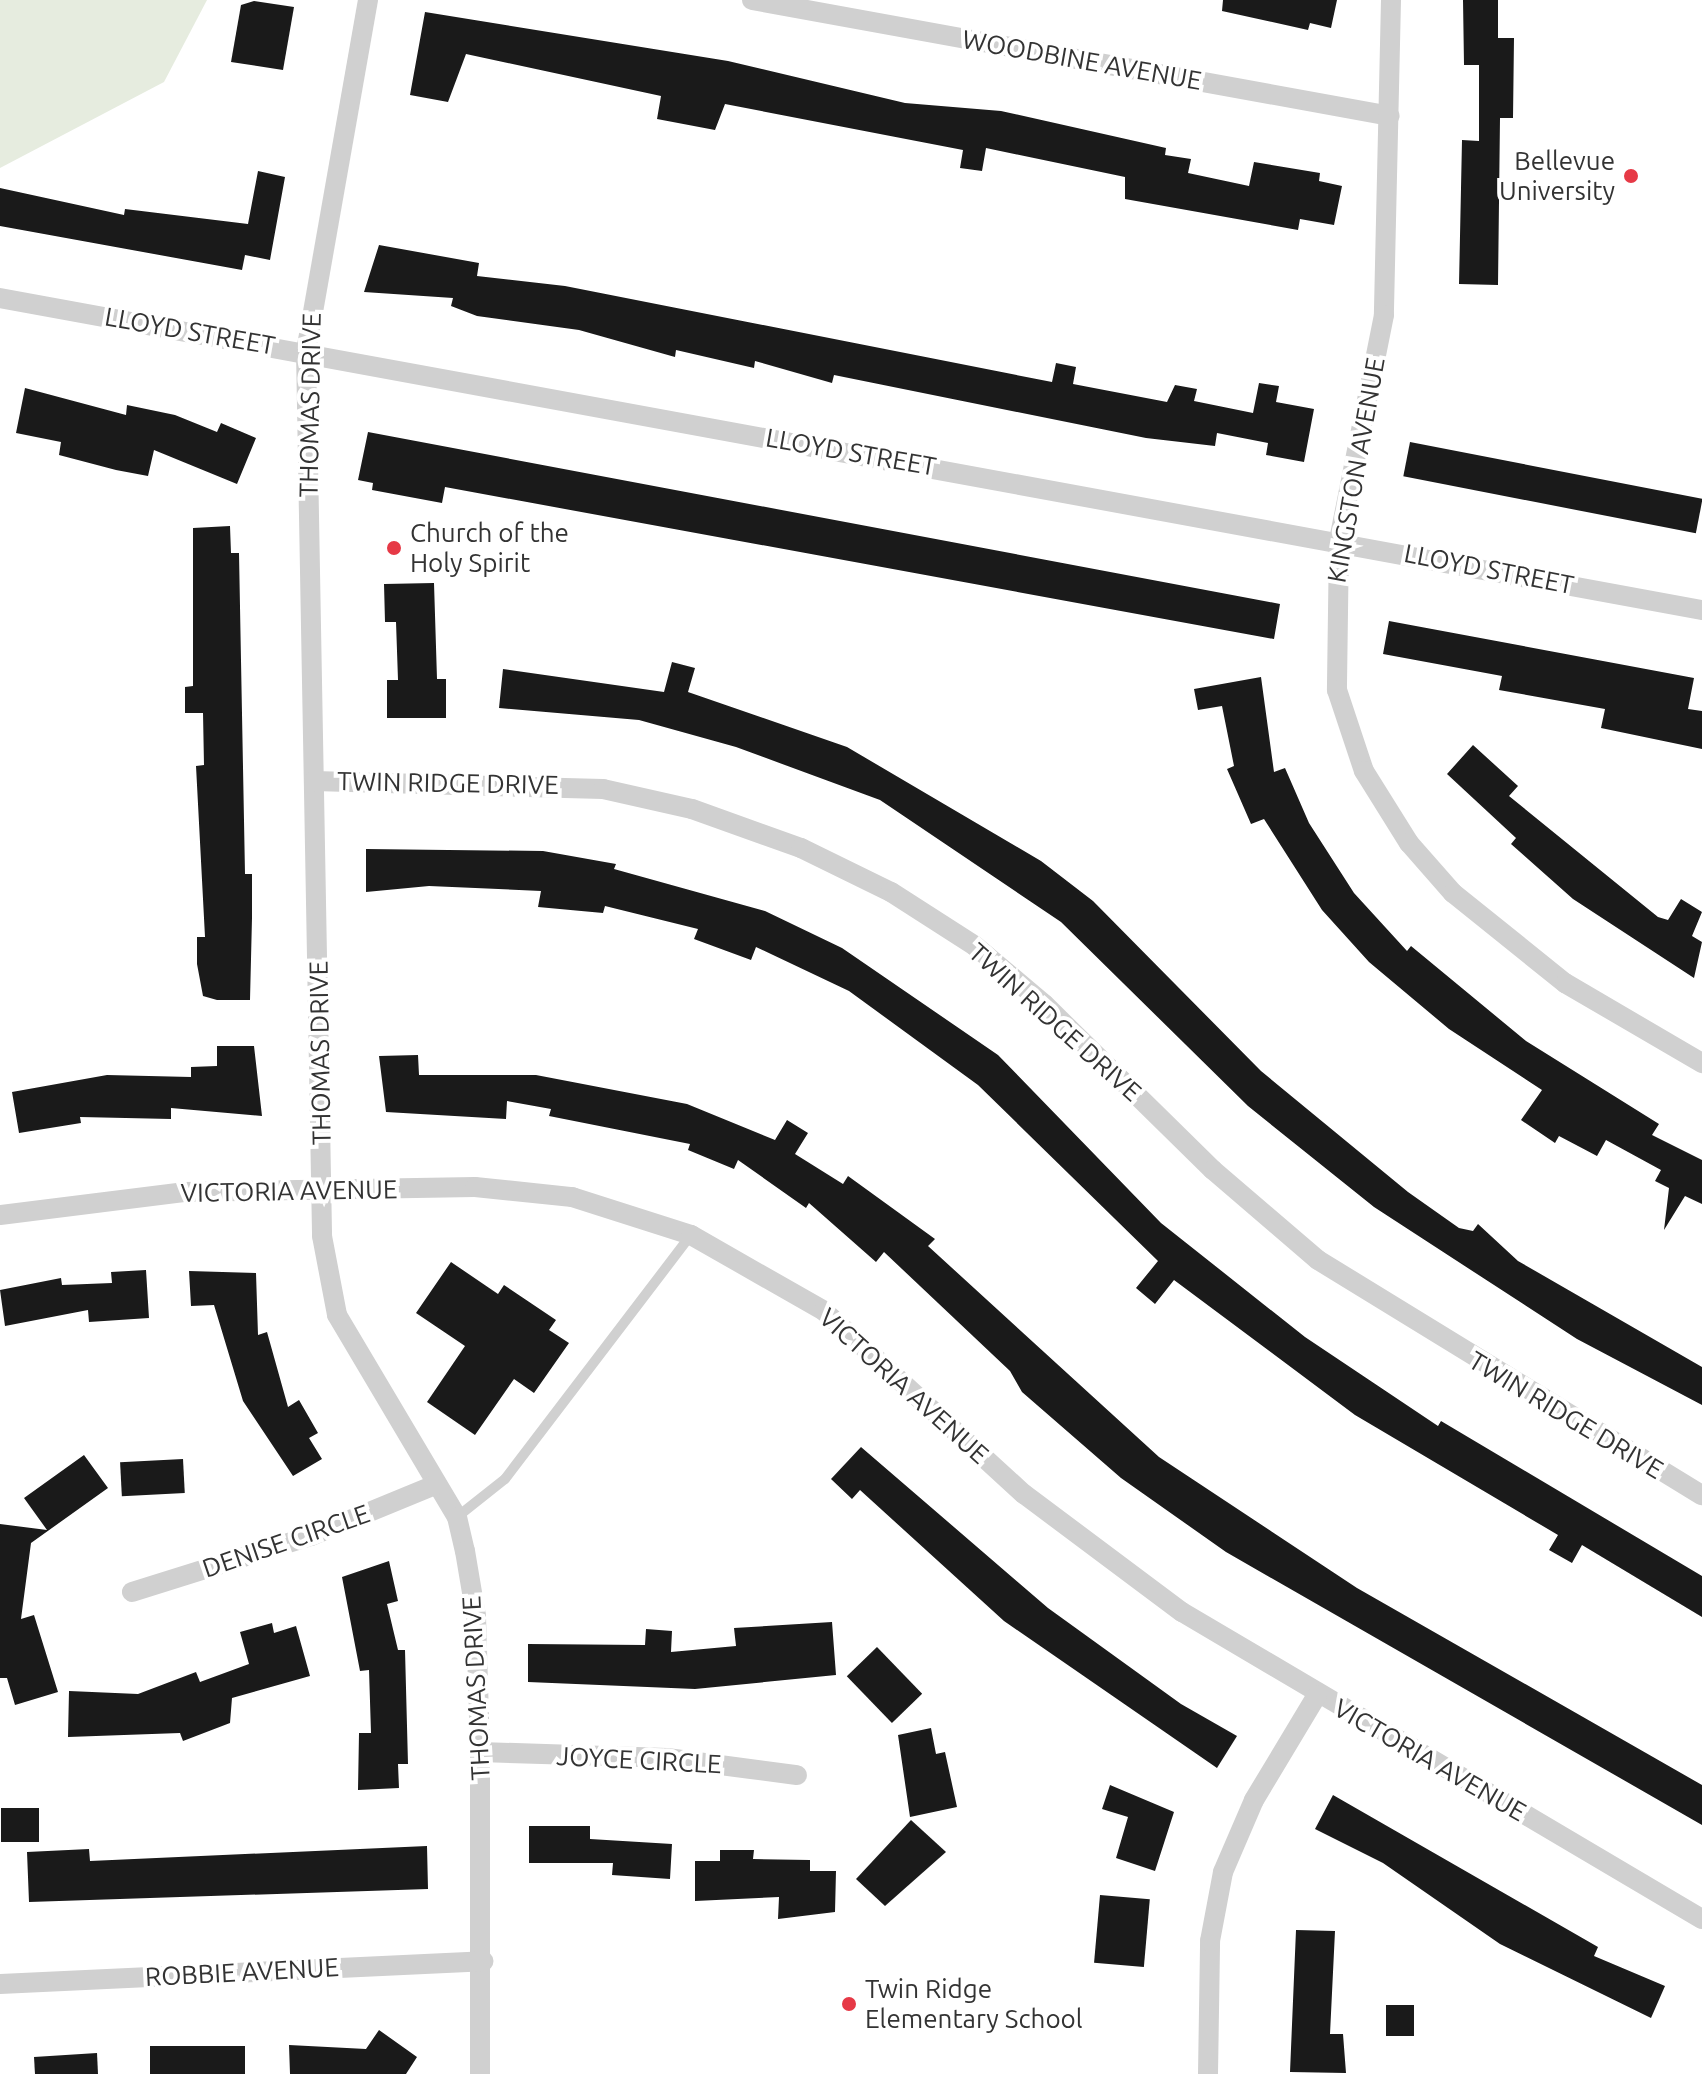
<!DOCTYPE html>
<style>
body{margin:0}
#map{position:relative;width:1702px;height:2074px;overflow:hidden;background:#fff;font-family:Ubuntu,sans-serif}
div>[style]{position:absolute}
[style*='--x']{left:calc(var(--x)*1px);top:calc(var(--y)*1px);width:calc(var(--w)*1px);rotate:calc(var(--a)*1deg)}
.green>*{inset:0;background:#e6ecdf}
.building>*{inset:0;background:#1a1a1a;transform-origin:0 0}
.service>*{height:10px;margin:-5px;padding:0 5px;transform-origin:5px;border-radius:5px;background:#d0d0d0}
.minor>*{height:20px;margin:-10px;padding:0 10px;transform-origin:10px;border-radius:10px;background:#d0d0d0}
.dots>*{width:22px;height:22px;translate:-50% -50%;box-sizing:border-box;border:4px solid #fff;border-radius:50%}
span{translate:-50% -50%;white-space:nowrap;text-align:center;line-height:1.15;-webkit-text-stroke:8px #fff;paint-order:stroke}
.street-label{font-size:26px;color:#333}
.poi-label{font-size:26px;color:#333}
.right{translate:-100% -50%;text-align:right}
.left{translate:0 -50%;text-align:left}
</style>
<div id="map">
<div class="green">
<i style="clip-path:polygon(0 0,207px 0,164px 82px,0 168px)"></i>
</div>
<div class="building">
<i style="clip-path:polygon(1223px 0,1337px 0,1331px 28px,1310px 23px,1308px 30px,1222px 11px)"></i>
<i style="clip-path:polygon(1463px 0,1498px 0,1498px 38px,1514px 38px,1513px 118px,1500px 118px,1498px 285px,1459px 284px,1462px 140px,1479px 141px,1479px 65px,1464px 65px)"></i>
<i style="clip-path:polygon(254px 1px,294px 7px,283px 70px,231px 62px,241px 5px)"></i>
<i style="clip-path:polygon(425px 12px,728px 61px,905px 103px,1001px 111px,1166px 148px,1165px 155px,1191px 159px,1188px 173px,1249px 186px,1254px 162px,1320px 173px,1319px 181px,1342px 186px,1334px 225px,1300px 219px,1298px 230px,1125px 199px,1125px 177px,986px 148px,982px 171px,960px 168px,963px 150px,725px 104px,715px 130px,657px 119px,661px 96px,466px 54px,448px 102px,410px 95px)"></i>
<i style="clip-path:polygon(258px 171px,285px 177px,270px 260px,245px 255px,242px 270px,0 226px,0 188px,124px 215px,125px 209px,248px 224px)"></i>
<i style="clip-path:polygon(379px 245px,479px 263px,477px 276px,565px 286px,1052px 382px,1056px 363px,1076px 367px,1073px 384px,1167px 402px,1175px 385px,1197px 389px,1194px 401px,1253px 413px,1259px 383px,1279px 386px,1276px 402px,1314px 409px,1304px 462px,1266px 455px,1268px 443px,1217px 433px,1215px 446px,1146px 438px,834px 375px,832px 383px,755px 361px,754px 368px,676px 350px,675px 357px,579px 330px,477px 316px,451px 306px,453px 298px,364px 292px)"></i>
<i style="clip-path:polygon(25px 388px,126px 415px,127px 405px,175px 415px,217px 432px,221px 423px,256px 438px,237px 484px,154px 450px,148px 476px,116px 470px,59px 455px,61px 442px,16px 433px)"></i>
<i style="clip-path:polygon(368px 432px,1280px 604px,1274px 639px,445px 487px,442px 503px,372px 490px,373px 483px,358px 480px)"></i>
<i style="left:1410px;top:442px;width:298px;height:35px;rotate:11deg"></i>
<i style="clip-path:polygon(230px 526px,231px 553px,239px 553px,245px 874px,252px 874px,252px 918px,250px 1000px,217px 1000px,203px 996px,197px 964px,197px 937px,205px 937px,196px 766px,204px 765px,203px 713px,185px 713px,185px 687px,193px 686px,193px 528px)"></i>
<i style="clip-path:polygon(434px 583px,437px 679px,446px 679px,446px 718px,387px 718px,387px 680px,398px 680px,396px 622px,385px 622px,384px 584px)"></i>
<i style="clip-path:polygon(1389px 621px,1694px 678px,1688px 709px,1702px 711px,1702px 749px,1601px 728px,1605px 709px,1499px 690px,1502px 676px,1383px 654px)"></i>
<i style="clip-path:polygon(672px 662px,695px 668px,688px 692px,847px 747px,1041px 861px,1093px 901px,1261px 1071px,1408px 1192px,1459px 1228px,1473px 1231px,1478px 1224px,1518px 1261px,1702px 1367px,1702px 1405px,1577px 1339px,1374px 1207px,1248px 1106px,1061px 922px,880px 800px,736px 747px,639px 720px,499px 708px,503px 669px,664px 692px)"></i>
<i style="clip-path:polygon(1261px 677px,1274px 772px,1285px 768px,1309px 823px,1354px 893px,1407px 951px,1411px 946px,1526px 1041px,1659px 1124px,1652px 1135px,1702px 1160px,1702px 1204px,1685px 1196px,1664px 1230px,1669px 1188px,1655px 1181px,1661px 1170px,1606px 1140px,1597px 1156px,1559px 1136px,1555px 1143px,1521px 1120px,1542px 1090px,1449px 1029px,1369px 962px,1322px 910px,1264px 819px,1251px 824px,1227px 769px,1234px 766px,1222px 706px,1198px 710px,1194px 689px)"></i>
<i style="clip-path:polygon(1473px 745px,1518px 786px,1509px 796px,1658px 917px,1668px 920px,1681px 899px,1702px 912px,1692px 936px,1702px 942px,1694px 978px,1573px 899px,1511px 844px,1516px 838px,1447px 774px)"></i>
<i style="clip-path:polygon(366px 849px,543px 851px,616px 864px,614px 869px,765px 911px,842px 948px,998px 1055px,1161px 1223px,1305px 1337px,1438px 1426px,1441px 1421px,1702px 1576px,1702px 1617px,1582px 1545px,1572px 1563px,1549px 1550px,1558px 1535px,1355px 1415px,1174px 1280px,1155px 1304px,1136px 1288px,1158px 1261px,978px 1085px,849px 991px,756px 947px,751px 960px,694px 939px,698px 929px,605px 906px,603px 913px,538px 907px,541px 891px,429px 886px,366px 892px)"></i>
<i style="clip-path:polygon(217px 1046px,254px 1046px,262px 1116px,171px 1108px,171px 1119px,80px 1117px,81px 1123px,19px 1133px,12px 1092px,107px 1075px,191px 1077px,191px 1067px,217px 1066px)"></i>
<i style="clip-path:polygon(418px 1055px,419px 1075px,536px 1075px,687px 1104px,775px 1140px,787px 1120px,808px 1133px,795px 1154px,843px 1184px,848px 1176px,935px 1239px,928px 1246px,1159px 1457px,1357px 1588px,1702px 1785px,1702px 1825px,1226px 1552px,1121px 1478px,1022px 1392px,1010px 1371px,884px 1252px,876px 1262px,809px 1203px,806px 1208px,738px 1160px,734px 1169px,688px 1150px,690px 1144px,549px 1116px,551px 1109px,507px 1101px,506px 1119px,386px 1112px,379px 1056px)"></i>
<i style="clip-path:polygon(451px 1262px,498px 1294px,504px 1285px,556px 1320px,549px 1330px,569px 1343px,534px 1393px,514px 1379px,475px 1435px,427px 1402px,465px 1346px,416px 1313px)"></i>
<i style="clip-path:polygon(146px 1270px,149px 1318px,89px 1322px,88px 1310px,5px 1326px,0 1290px,61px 1278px,62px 1285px,112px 1283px,111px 1272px)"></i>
<i style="clip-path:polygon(189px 1271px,256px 1273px,258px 1335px,267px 1332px,288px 1407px,299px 1400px,318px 1433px,309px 1438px,322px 1459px,293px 1476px,243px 1401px,214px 1305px,191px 1306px)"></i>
<i style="clip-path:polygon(861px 1447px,1048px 1608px,1181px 1704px,1237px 1736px,1217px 1768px,1004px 1621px,860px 1490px,852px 1499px,831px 1479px)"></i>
<i style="clip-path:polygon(84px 1455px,108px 1488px,31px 1543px,21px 1619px,34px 1615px,58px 1692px,15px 1705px,7px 1678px,0 1678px,0 1524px,47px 1530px,24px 1498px)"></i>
<i style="left:183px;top:1459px;width:34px;height:63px;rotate:87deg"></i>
<i style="clip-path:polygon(389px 1561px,398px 1601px,387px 1604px,398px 1650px,405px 1650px,408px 1764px,398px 1764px,399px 1788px,358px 1790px,359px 1733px,371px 1733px,369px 1670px,360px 1671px,342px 1577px)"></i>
<i style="clip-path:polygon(832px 1622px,836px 1675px,695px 1689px,528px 1682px,528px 1644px,645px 1645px,646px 1629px,672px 1631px,671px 1652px,736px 1646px,734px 1628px)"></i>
<i style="clip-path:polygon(272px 1623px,274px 1633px,296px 1626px,310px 1676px,232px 1698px,230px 1723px,183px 1741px,180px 1733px,68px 1737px,69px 1691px,138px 1694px,196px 1672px,200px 1682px,249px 1664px,240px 1632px)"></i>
<i style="left:877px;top:1647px;width:65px;height:42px;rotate:46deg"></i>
<i style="clip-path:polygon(931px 1728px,936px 1754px,945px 1752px,957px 1807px,910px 1817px,898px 1735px)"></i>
<i style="clip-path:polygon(1110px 1785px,1174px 1812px,1155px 1871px,1116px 1858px,1128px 1817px,1102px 1809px)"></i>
<i style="clip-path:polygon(1333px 1795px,1598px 1947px,1594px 1956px,1665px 1986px,1651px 2018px,1500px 1944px,1383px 1863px,1315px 1829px)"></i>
<i style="left:1px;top:1808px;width:38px;height:34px"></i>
<i style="clip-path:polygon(911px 1820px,946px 1852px,885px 1906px,856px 1879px)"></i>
<i style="clip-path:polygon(529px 1826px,590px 1826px,590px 1839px,672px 1844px,670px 1879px,612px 1875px,613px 1863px,529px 1863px)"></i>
<i style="clip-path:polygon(427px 1846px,428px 1889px,29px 1902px,27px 1852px,89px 1849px,90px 1861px)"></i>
<i style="clip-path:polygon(720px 1850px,754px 1850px,753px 1859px,810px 1860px,810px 1871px,836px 1871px,835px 1912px,778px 1919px,779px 1897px,695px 1901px,695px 1861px,720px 1861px)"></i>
<i style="left:1100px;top:1895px;width:50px;height:68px;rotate:5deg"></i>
<i style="clip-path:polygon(1296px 1930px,1335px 1931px,1330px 2034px,1343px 2034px,1346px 2073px,1290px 2072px)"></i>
<i style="left:1386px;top:2005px;width:28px;height:31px"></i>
<i style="clip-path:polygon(379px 2030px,417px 2057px,406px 2074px,290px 2074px,289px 2045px,366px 2049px)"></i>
<i style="left:245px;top:2046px;width:28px;height:95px;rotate:90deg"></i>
<i style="clip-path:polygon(97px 2053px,98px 2074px,35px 2074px,34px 2057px)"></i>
</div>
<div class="service">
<i style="--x:457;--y:1517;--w:61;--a:-38.4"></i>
<i style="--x:505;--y:1479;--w:307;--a:-52.7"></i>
</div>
<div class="minor">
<i style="--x:368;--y:0;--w:356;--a:100"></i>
<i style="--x:306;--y:351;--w:885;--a:88.96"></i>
<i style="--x:322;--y:1236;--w:80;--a:79.2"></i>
<i style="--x:337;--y:1315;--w:235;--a:59.3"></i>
<i style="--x:457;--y:1517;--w:35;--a:77"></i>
<i style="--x:465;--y:1551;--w:66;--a:80.4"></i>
<i style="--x:476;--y:1616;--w:136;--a:88.3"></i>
<i style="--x:480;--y:1752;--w:322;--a:90"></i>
<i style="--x:752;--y:0;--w:648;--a:10.3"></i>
<i style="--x:1391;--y:0;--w:315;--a:91.3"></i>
<i style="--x:1384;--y:315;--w:229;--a:101.3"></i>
<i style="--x:1339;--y:540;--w:150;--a:90.8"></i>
<i style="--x:1337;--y:690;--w:85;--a:71.6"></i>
<i style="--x:1364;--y:771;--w:85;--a:58"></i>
<i style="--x:1409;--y:843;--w:67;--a:48.7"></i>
<i style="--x:1453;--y:893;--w:144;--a:38.8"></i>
<i style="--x:1565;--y:983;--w:159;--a:30.3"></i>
<i style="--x:0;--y:298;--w:1730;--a:10.39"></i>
<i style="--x:314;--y:781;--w:289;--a:1.6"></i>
<i style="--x:603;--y:789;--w:91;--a:12.7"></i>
<i style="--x:692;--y:809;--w:116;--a:19.7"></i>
<i style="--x:801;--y:848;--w:100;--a:26.1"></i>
<i style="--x:891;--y:892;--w:100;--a:32.7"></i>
<i style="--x:975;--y:946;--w:90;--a:40"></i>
<i style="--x:1044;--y:1004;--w:237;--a:44.5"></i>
<i style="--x:1213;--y:1170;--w:138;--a:40.6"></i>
<i style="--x:1318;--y:1260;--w:450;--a:31.5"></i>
<i style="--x:0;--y:1215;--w:185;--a:-7.1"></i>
<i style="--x:184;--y:1192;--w:291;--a:-1"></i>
<i style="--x:475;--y:1187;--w:98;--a:5.9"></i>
<i style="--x:572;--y:1197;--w:125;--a:17.7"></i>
<i style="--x:691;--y:1235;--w:153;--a:29.7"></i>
<i style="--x:824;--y:1311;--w:271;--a:42.5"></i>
<i style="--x:1024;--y:1494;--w:197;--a:36.8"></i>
<i style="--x:1182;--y:1612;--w:604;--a:30.56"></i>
<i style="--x:132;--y:1592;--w:188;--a:-17.4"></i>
<i style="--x:311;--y:1536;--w:136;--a:-22.4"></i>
<i style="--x:480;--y:1752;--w:187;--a:1.8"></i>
<i style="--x:667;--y:1758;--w:131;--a:7.5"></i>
<i style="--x:0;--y:1984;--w:484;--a:-2.7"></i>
<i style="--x:1208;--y:2074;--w:133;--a:-89.1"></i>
<i style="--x:1210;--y:1941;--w:70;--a:-79.3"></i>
<i style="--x:1223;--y:1872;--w:78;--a:-66.7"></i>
<i style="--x:1254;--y:1800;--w:122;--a:-59"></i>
</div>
<div class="dots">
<i style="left:1631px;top:176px;background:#e63946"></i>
<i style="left:394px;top:548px;background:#e63946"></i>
<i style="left:849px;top:2004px;background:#e63946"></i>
</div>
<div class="street-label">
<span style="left:1082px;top:60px;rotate:10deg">WOODBINE AVENUE</span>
<span style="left:190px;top:331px;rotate:10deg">LLOYD STREET</span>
<span style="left:310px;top:405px;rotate:-89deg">THOMAS DRIVE</span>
<span style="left:851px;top:452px;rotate:10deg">LLOYD STREET</span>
<span style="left:1356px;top:470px;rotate:-80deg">KINGSTON AVENUE</span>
<span style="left:1489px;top:569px;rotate:11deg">LLOYD STREET</span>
<span style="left:448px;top:783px;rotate:1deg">TWIN RIDGE DRIVE</span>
<span style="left:1055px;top:1022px;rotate:42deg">TWIN RIDGE DRIVE</span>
<span style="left:320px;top:1053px;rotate:-91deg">THOMAS DRIVE</span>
<span style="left:289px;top:1191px;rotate:-1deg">VICTORIA AVENUE</span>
<span style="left:904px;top:1386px;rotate:42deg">VICTORIA AVENUE</span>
<span style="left:1566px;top:1415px;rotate:31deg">TWIN RIDGE DRIVE</span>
<span style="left:286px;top:1541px;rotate:-19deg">DENISE CIRCLE</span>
<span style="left:476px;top:1688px;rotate:-93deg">THOMAS DRIVE</span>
<span style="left:639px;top:1760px;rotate:3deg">JOYCE CIRCLE</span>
<span style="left:1430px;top:1760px;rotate:30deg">VICTORIA AVENUE</span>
<span style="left:242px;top:1972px;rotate:-3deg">ROBBIE AVENUE</span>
</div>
<div class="poi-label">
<span class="right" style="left:1615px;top:176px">Bellevue<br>University</span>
<span class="left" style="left:410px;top:548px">Church of the<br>Holy Spirit</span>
<span class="left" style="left:865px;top:2004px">Twin Ridge<br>Elementary School</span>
</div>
</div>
